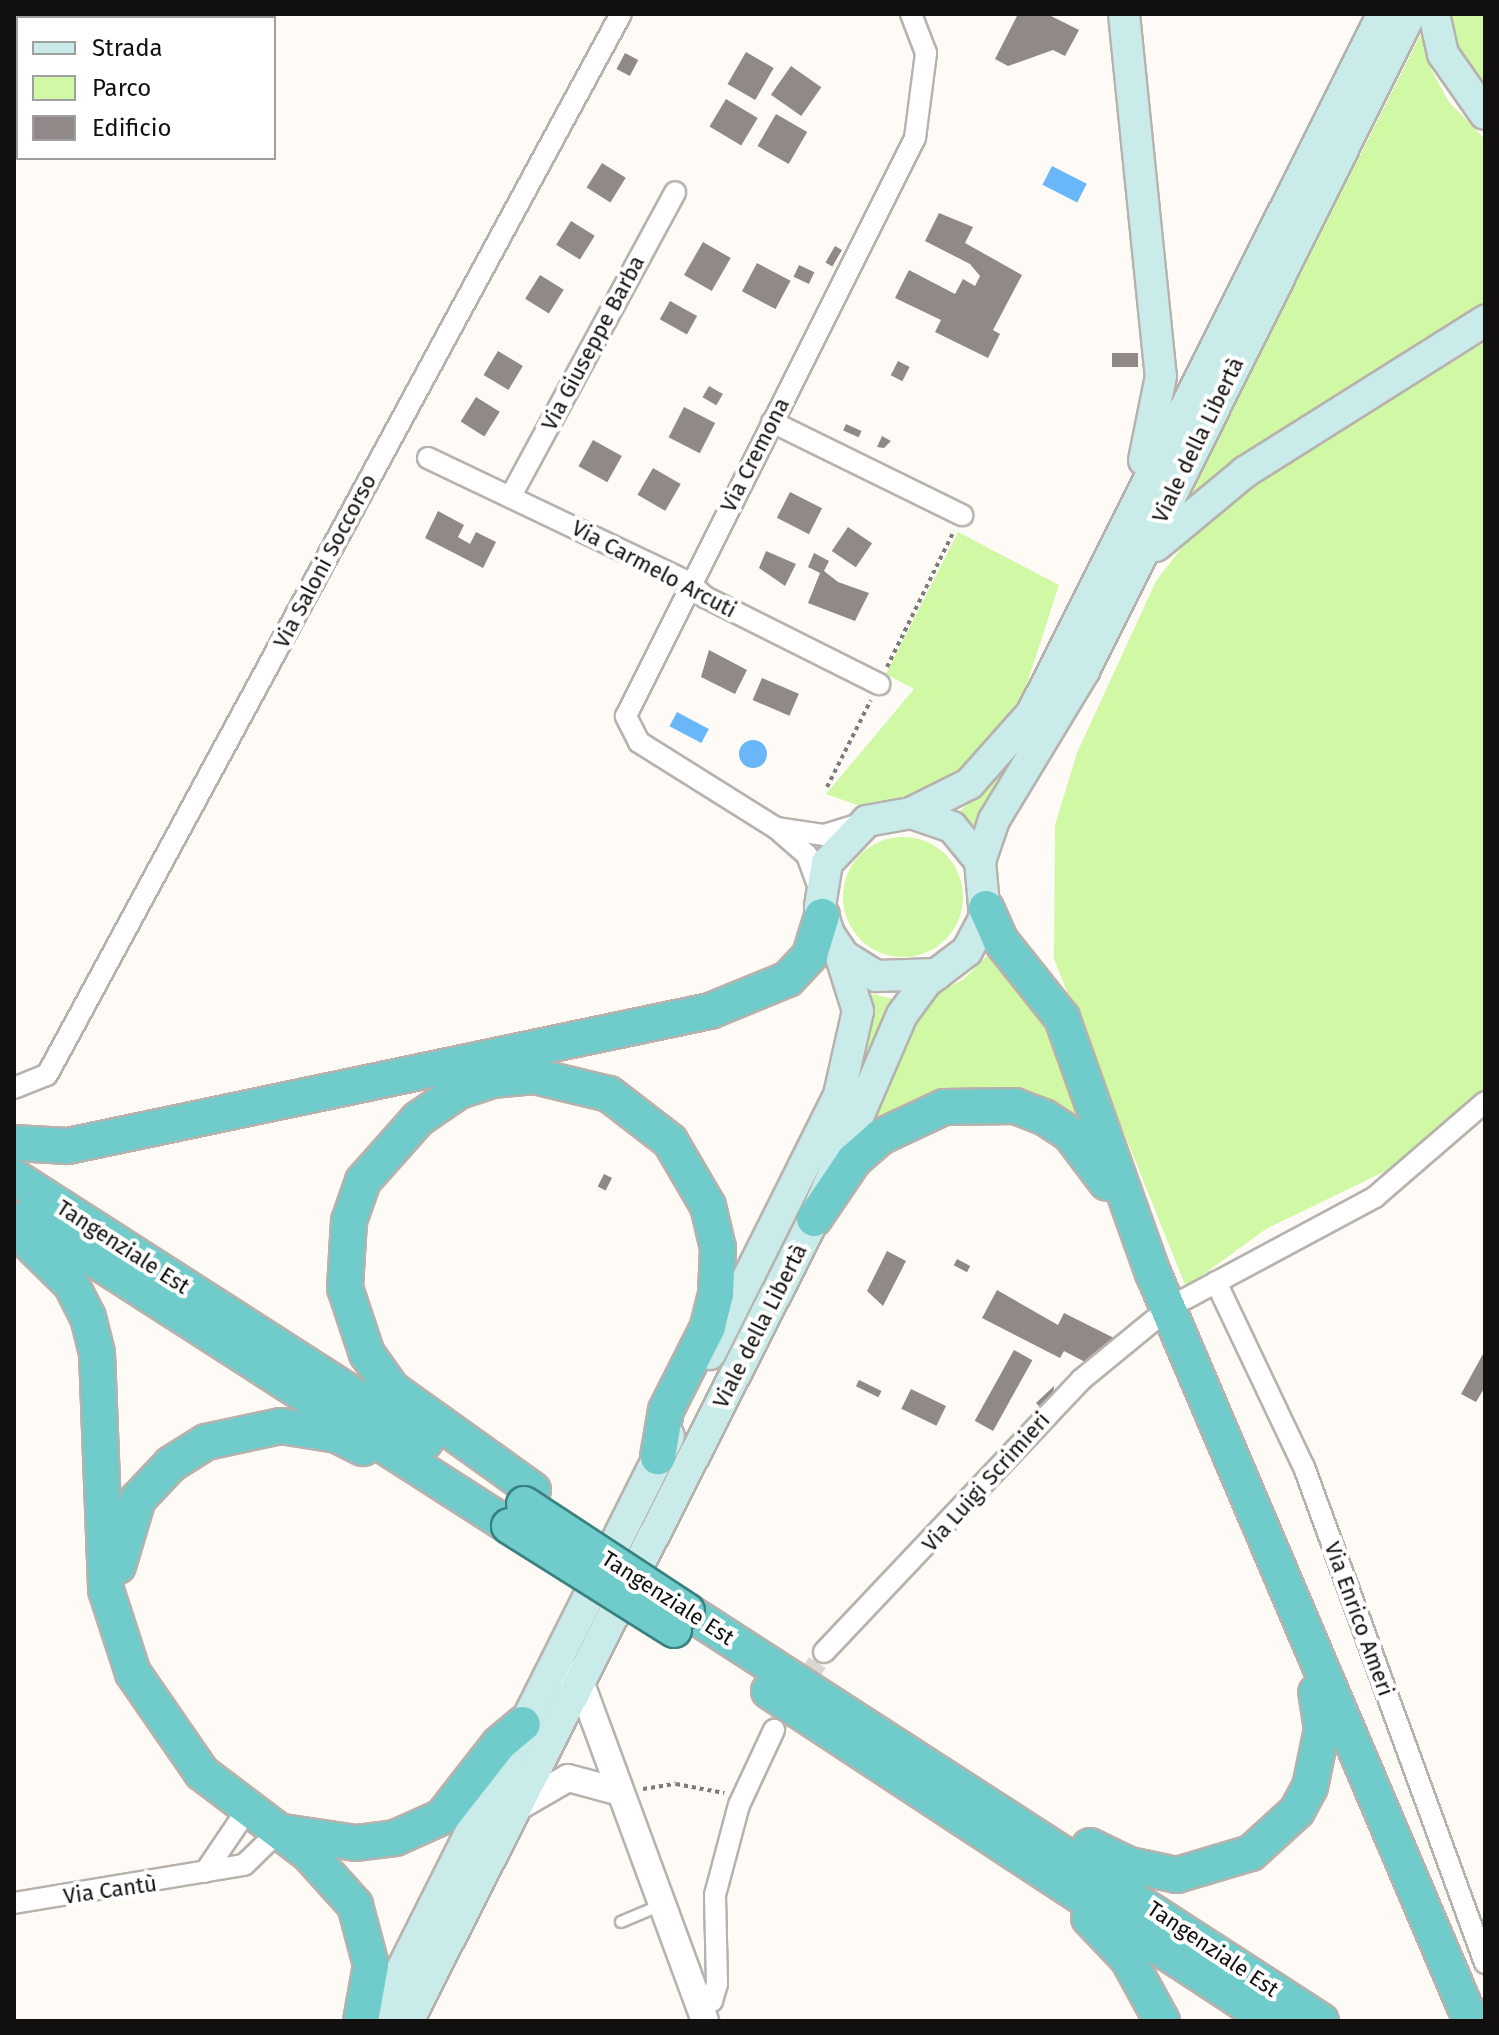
<!DOCTYPE html>
<meta charset="utf-8">
<style>
body{margin:0}
#map{position:relative;width:1499px;height:2035px;overflow:hidden;background:#fefaf6;font-family:"Fira Sans",sans-serif}
div>[style]{position:absolute}
[style*='--x']{left:calc(var(--x)*1px);top:calc(var(--y)*1px);width:calc(var(--w)*1px);rotate:calc(var(--a)*1deg)}
.green>*{inset:0;background:#d0f8a5}
.round{border-radius:50%}
.water>*{inset:0;background:#69b7f9;transform-origin:0 0}
.building>*{inset:0;background:#918988;transform-origin:0 0}
.minor-tunnel>*{height:20px;margin-top:-10px;transform-origin:0;background:repeating-linear-gradient(90deg,#dbd7d3 0 20px,transparent 0 30px)}
.path>*{height:4px;margin-top:-2px;transform-origin:0;background:repeating-linear-gradient(90deg,#7e7b78 0 4px,transparent 0 8px)}
.roads{filter:drop-shadow(2px 0 #b7b2ad) drop-shadow(-2px 0 #b7b2ad) drop-shadow(0 2px #b7b2ad) drop-shadow(0 -2px #b7b2ad)}
.service>*{height:10px;margin:-5px;padding:0 5px;transform-origin:5px;border-radius:5px;background:#fff}
.minor>*{height:20px;margin:-10px;padding:0 10px;transform-origin:10px;border-radius:10px;background:#fff}
.tertiary>*{height:26px;margin:-13px;padding:0 13px;transform-origin:13px;border-radius:13px;background:#fff}
.secondary>*{height:30px;margin:-15px;padding:0 15px;transform-origin:15px;border-radius:15px;background:#c9eceb}
.trunk>*{height:34px;margin:-17px;padding:0 17px;transform-origin:17px;border-radius:17px;background:#70ccca}
.bridges{filter:drop-shadow(2px 0 #388280) drop-shadow(-2px 0 #388280) drop-shadow(0 2px #388280) drop-shadow(0 -2px #388280)}
.trunk-bridge>*{height:34px;margin:-17px;padding:0 17px;transform-origin:17px;border-radius:17px;background:#70ccca}
span{translate:-50% -50%;white-space:nowrap;text-align:center;line-height:1.15;-webkit-text-stroke:8px #fff;paint-order:stroke}
.street-label{font-size:22px;color:#12100f}
.frame{position:absolute;inset:0;border:16px solid #12100f;pointer-events:none}
.legend{position:absolute;left:16px;top:16px;width:260px;height:144px;box-sizing:border-box;background:#fff;border:2px solid #a09f9f;margin:0;padding:10px 14px;list-style:none;font-size:24px;color:#12100f}
.legend li{display:flex;align-items:center;gap:16px;height:40px}
.legend b{width:40px;border:2px solid #a09f9f}
</style>
<div id="map">
<div class="green">
<i style="clip-path:polygon(1447px 14px,1485px 14px,1485px 97px,1461px 68px)"></i>
<i style="clip-path:polygon(1425px 26px,1431px 69px,1449px 102px,1485px 139px,1485px 308px,1182px 509px)"></i>
<i style="clip-path:polygon(1485px 342px,1485px 1088px,1451px 1125px,1396px 1166px,1266px 1229px,1186px 1287px,1054px 959px,1055px 825px,1077px 753px,1156px 581px,1210px 511px)"></i>
<i style="clip-path:polygon(958px 532px,1059px 585px,1023px 696px,940px 793px,860px 806px,826px 794px,914px 689px,886px 674px)"></i>
<i style="clip-path:polygon(1013px 760px,976px 827px,960px 811px)"></i>
<i class="round" style="left:843px;top:837px;width:120px;height:120px"></i>
<i style="clip-path:polygon(993px 950px,1032px 997px,1096px 1140px,1043px 1104px,866px 1135px,920px 1002px,964px 979px)"></i>
<i style="clip-path:polygon(868px 993px,894px 999px,842px 1115px)"></i>
</div>
<div class="water">
<i style="left:1052px;top:166px;width:39px;height:21px;rotate:27deg"></i>
<i style="left:677px;top:712px;width:36px;height:16px;rotate:28deg"></i>
<i class="round" style="left:739px;top:740px;width:28px;height:28px"></i>
</div>
<div class="building">
<i style="clip-path:polygon(1018px 14px,1047px 14px,1079px 30px,1065px 56px,1053px 50px,1008px 66px,995px 59px)"></i>
<i style="left:746px;top:52px;width:32px;height:37px;rotate:30deg"></i>
<i style="left:625px;top:53px;width:15px;height:18px;rotate:28deg"></i>
<i style="left:791px;top:66px;width:37px;height:35px;rotate:35deg"></i>
<i style="left:726px;top:99px;width:37px;height:32px;rotate:31deg"></i>
<i style="left:776px;top:114px;width:36px;height:37px;rotate:30deg"></i>
<i style="left:602px;top:163px;width:28px;height:29px;rotate:32deg"></i>
<i style="clip-path:polygon(939px 213px,973px 227px,965px 243px,1022px 275px,993px 330px,1000px 334px,988px 358px,935px 332px,941px 320px,895px 298px,909px 270px,955px 294px,963px 279px,975px 286px,980px 276px,970px 264px,925px 241px)"></i>
<i style="left:571px;top:221px;width:28px;height:28px;rotate:32deg"></i>
<i style="left:703px;top:242px;width:32px;height:38px;rotate:30deg"></i>
<i style="left:835px;top:246px;width:8px;height:19px;rotate:30deg"></i>
<i style="left:757px;top:263px;width:38px;height:32px;rotate:28deg"></i>
<i style="left:799px;top:265px;width:17px;height:13px;rotate:25deg"></i>
<i style="left:540px;top:275px;width:28px;height:28px;rotate:32deg"></i>
<i style="left:670px;top:301px;width:31px;height:21px;rotate:29deg"></i>
<i style="left:498px;top:351px;width:29px;height:28px;rotate:31deg"></i>
<i style="left:1138px;top:353px;width:14px;height:26px;rotate:90deg"></i>
<i style="left:898px;top:361px;width:13px;height:16px;rotate:27deg"></i>
<i style="left:709px;top:386px;width:16px;height:13px;rotate:30deg"></i>
<i style="left:476px;top:397px;width:28px;height:29px;rotate:32deg"></i>
<i style="left:684px;top:407px;width:35px;height:34px;rotate:27deg"></i>
<i style="left:846px;top:424px;width:17px;height:7px;rotate:24deg"></i>
<i style="clip-path:polygon(882px 436px,891px 441px,884px 448px,877px 447px)"></i>
<i style="left:593px;top:440px;width:33px;height:30px;rotate:29deg"></i>
<i style="left:653px;top:468px;width:32px;height:31px;rotate:30deg"></i>
<i style="left:790px;top:492px;width:36px;height:29px;rotate:27deg"></i>
<i style="clip-path:polygon(438px 511px,464px 525px,458px 537px,470px 544px,476px 532px,496px 542px,483px 568px,425px 538px)"></i>
<i style="left:848px;top:527px;width:29px;height:29px;rotate:34deg"></i>
<i style="clip-path:polygon(766px 551px,796px 564px,785px 586px,759px 568px)"></i>
<i style="clip-path:polygon(814px 553px,829px 561px,824px 571px,838px 582px,869px 593px,855px 621px,808px 603px,820px 573px,808px 567px)"></i>
<i style="clip-path:polygon(709px 650px,747px 670px,735px 694px,701px 677px)"></i>
<i style="left:762px;top:678px;width:40px;height:24px;rotate:23deg"></i>
<i style="left:604px;top:1174px;width:9px;height:14px;rotate:27deg"></i>
<i style="clip-path:polygon(887px 1251px,906px 1261px,883px 1306px,867px 1291px)"></i>
<i style="left:957px;top:1259px;width:15px;height:7px;rotate:28deg"></i>
<i style="clip-path:polygon(997px 1290px,1058px 1325px,1064px 1313px,1116px 1339px,1089px 1364px,1064px 1351px,1060px 1358px,982px 1318px)"></i>
<i style="left:1014px;top:1350px;width:21px;height:81px;rotate:29deg"></i>
<i style="clip-path:polygon(1483px 1354px,1485px 1387px,1476px 1402px,1461px 1394px)"></i>
<i style="left:859px;top:1380px;width:25px;height:7px;rotate:26deg"></i>
<i style="clip-path:polygon(1054px 1386px,1053px 1397px,1042px 1409px,1036px 1403px)"></i>
<i style="left:911px;top:1389px;width:39px;height:22px;rotate:26deg"></i>
</div>
<div class="minor-tunnel">
<i style="--x:774;--y:1730;--w:93;--a:-57.3"></i>
</div>
<div class="path">
<i style="--x:887;--y:667;--w:152;--a:-63.8"></i>
<i style="--x:827;--y:787;--w:97;--a:-63.2"></i>
<i style="--x:643;--y:1789;--w:33;--a:-9"></i>
<i style="--x:676;--y:1784;--w:49;--a:10.6"></i>
</div>
<div class="roads">
<div class="service">
<i style="--x:621;--y:1922;--w:39;--a:-23"></i>
</div>
<div class="minor">
<i style="--x:772;--y:422;--w:212;--a:26.1"></i>
<i style="--x:428;--y:458;--w:290;--a:25.5"></i>
<i style="--x:690;--y:583;--w:21;--a:43"></i>
<i style="--x:705;--y:597;--w:195;--a:26.6"></i>
<i style="--x:512;--y:494;--w:343;--a:-61.6"></i>
<i style="--x:776;--y:828;--w:162;--a:-147.9"></i>
<i style="--x:639;--y:742;--w:29;--a:-117"></i>
<i style="--x:626;--y:716;--w:646;--a:-63.43"></i>
<i style="--x:915;--y:138;--w:86;--a:-82.6"></i>
<i style="--x:926;--y:53;--w:42;--a:-111"></i>
<i style="--x:819;--y:888;--w:35;--a:-110"></i>
<i style="--x:807;--y:855;--w:41;--a:-138.9"></i>
<i style="--x:776;--y:828;--w:49;--a:8.3"></i>
<i style="--x:824;--y:835;--w:39;--a:-17"></i>
<i style="--x:14;--y:1088;--w:35;--a:-22"></i>
<i style="--x:47;--y:1075;--w:1206;--a:-61.59"></i>
<i style="--x:1216;--y:1282;--w:205;--a:64.6"></i>
<i style="--x:1304;--y:1467;--w:528;--a:69.95"></i>
<i style="--x:1185;--y:1299;--w:216;--a:-28.2"></i>
<i style="--x:1375;--y:1197;--w:145;--a:-40.8"></i>
<i style="--x:824;--y:1652;--w:374;--a:-46.6"></i>
<i style="--x:1081;--y:1380;--w:94;--a:-39.4"></i>
<i style="--x:205;--y:1872;--w:75;--a:-55.9"></i>
<i style="--x:14;--y:1903;--w:233;--a:-9.4"></i>
<i style="--x:244;--y:1865;--w:49;--a:-44.2"></i>
<i style="--x:700;--y:2006;--w:13;--a:-23"></i>
<i style="--x:712;--y:2001;--w:18;--a:-74"></i>
<i style="--x:717;--y:1984;--w:89;--a:-91.3"></i>
<i style="--x:715;--y:1895;--w:93;--a:-75.1"></i>
<i style="--x:739;--y:1805;--w:83;--a:-65"></i>
</div>
<div class="tertiary">
<i style="--x:553;--y:1667;--w:30;--a:27"></i>
<i style="--x:580;--y:1681;--w:362;--a:69.8"></i>
<i style="--x:516;--y:1808;--w:60;--a:-30"></i>
<i style="--x:568;--y:1778;--w:51;--a:14.9"></i>
</div>
<div class="secondary">
<i style="--x:1124;--y:14;--w:364;--a:84.2"></i>
<i style="--x:1161;--y:376;--w:86;--a:101.4"></i>
<i style="--x:1434;--y:14;--w:41;--a:77.3"></i>
<i style="--x:1443;--y:54;--w:73;--a:55"></i>
<i style="--x:1156;--y:546;--w:116;--a:-39.7"></i>
<i style="--x:1245;--y:472;--w:284;--a:-32.2"></i>
<i style="--x:911;--y:813;--w:65;--a:-26.6"></i>
<i style="--x:969;--y:784;--w:95;--a:-48.4"></i>
<i style="--x:1032;--y:713;--w:782;--a:-63.34"></i>
<i style="--x:980;--y:861;--w:43;--a:-71.1"></i>
<i style="--x:994;--y:820;--w:174;--a:-58.9"></i>
<i style="--x:1084;--y:671;--w:733;--a:-63.61"></i>
<i style="--x:710;--y:1354;--w:289;--a:-63.5"></i>
<i style="--x:839;--y:1095;--w:86;--a:-77.3"></i>
<i style="--x:858;--y:1011;--w:60;--a:-107.5"></i>
<i style="--x:376;--y:2021;--w:654;--a:-63.4"></i>
<i style="--x:408;--y:2021;--w:899;--a:-63.15"></i>
<i style="--x:814;--y:1219;--w:222;--a:-66.7"></i>
<i style="--x:902;--y:1015;--w:41;--a:-54"></i>
<i style="--x:926;--y:982;--w:51;--a:-37.1"></i>
<i style="--x:967;--y:951;--w:38;--a:-62"></i>
<i style="--x:985;--y:917;--w:56;--a:-95.1"></i>
<i style="--x:980;--y:861;--w:44;--a:-129.5"></i>
<i style="--x:952;--y:827;--w:43;--a:-161.1"></i>
<i style="--x:911;--y:813;--w:45;--a:169.7"></i>
<i style="--x:867;--y:821;--w:58;--a:133.6"></i>
<i style="--x:827;--y:863;--w:44;--a:99.2"></i>
<i style="--x:820;--y:906;--w:29;--a:72"></i>
<i style="--x:829;--y:934;--w:27;--a:56"></i>
<i style="--x:844;--y:956;--w:38;--a:32"></i>
<i style="--x:876;--y:976;--w:61;--a:-1.9"></i>
</div>
<div class="trunk">
<i style="--x:986;--y:908;--w:35;--a:66"></i>
<i style="--x:1000;--y:940;--w:100;--a:51.5"></i>
<i style="--x:1062;--y:1018;--w:271;--a:70.4"></i>
<i style="--x:1153;--y:1273;--w:813;--a:66.97"></i>
<i style="--x:14;--y:1143;--w:54;--a:3.2"></i>
<i style="--x:68;--y:1146;--w:656;--a:-11.88"></i>
<i style="--x:710;--y:1011;--w:84;--a:-22.3"></i>
<i style="--x:788;--y:979;--w:33;--a:-47"></i>
<i style="--x:810;--y:955;--w:41;--a:-72.9"></i>
<i style="--x:14;--y:1177;--w:489;--a:32.7"></i>
<i style="--x:28;--y:1217;--w:572;--a:32.72"></i>
<i style="--x:814;--y:1219;--w:71;--a:-55.9"></i>
<i style="--x:854;--y:1160;--w:35;--a:-41"></i>
<i style="--x:880;--y:1137;--w:71;--a:-25.1"></i>
<i style="--x:944;--y:1107;--w:71;--a:-0.8"></i>
<i style="--x:1015;--y:1106;--w:31;--a:21"></i>
<i style="--x:1044;--y:1117;--w:31;--a:33"></i>
<i style="--x:1070;--y:1134;--w:61;--a:52.9"></i>
<i style="--x:14;--y:1228;--w:80;--a:44.5"></i>
<i style="--x:71;--y:1284;--w:37;--a:63"></i>
<i style="--x:88;--y:1317;--w:37;--a:76"></i>
<i style="--x:97;--y:1353;--w:237;--a:87.8"></i>
<i style="--x:106;--y:1590;--w:87;--a:72"></i>
<i style="--x:133;--y:1673;--w:121;--a:55.4"></i>
<i style="--x:202;--y:1773;--w:134;--a:37.1"></i>
<i style="--x:309;--y:1854;--w:69;--a:48"></i>
<i style="--x:355;--y:1905;--w:62;--a:75.1"></i>
<i style="--x:371;--y:1965;--w:57;--a:100.1"></i>
<i style="--x:533;--y:1490;--w:173;--a:-144.4"></i>
<i style="--x:392;--y:1389;--w:43;--a:-125.5"></i>
<i style="--x:367;--y:1354;--w:70;--a:-108.4"></i>
<i style="--x:345;--y:1288;--w:67;--a:-86.6"></i>
<i style="--x:349;--y:1221;--w:42;--a:-70.7"></i>
<i style="--x:363;--y:1181;--w:83;--a:-48.4"></i>
<i style="--x:418;--y:1119;--w:50;--a:-34.3"></i>
<i style="--x:459;--y:1091;--w:35;--a:-18"></i>
<i style="--x:492;--y:1080;--w:42;--a:-5.4"></i>
<i style="--x:534;--y:1076;--w:77;--a:13.5"></i>
<i style="--x:609;--y:1094;--w:77;--a:37.6"></i>
<i style="--x:670;--y:1141;--w:75;--a:59.7"></i>
<i style="--x:708;--y:1206;--w:43;--a:76.6"></i>
<i style="--x:718;--y:1248;--w:46;--a:92.5"></i>
<i style="--x:716;--y:1294;--w:34;--a:104"></i>
<i style="--x:708;--y:1327;--w:93;--a:116.8"></i>
<i style="--x:666;--y:1410;--w:48;--a:99.7"></i>
<i style="--x:118;--y:1566;--w:70;--a:-73.4"></i>
<i style="--x:138;--y:1499;--w:48;--a:-46.7"></i>
<i style="--x:171;--y:1464;--w:41;--a:-32.2"></i>
<i style="--x:206;--y:1442;--w:77;--a:-12"></i>
<i style="--x:281;--y:1426;--w:57;--a:9.1"></i>
<i style="--x:337;--y:1435;--w:29;--a:27"></i>
<i style="--x:687;--y:1611;--w:755;--a:32.89"></i>
<i style="--x:769;--y:1691;--w:601;--a:33.32"></i>
<i style="--x:283;--y:1832;--w:74;--a:8.6"></i>
<i style="--x:356;--y:1843;--w:39;--a:-7"></i>
<i style="--x:395;--y:1838;--w:51;--a:-24.1"></i>
<i style="--x:442;--y:1817;--w:93;--a:-52"></i>
<i style="--x:499;--y:1744;--w:31;--a:-40"></i>
<i style="--x:1090;--y:1846;--w:43;--a:26"></i>
<i style="--x:1129;--y:1865;--w:49;--a:11.8"></i>
<i style="--x:1177;--y:1875;--w:77;--a:-16.6"></i>
<i style="--x:1251;--y:1853;--w:62;--a:-42.4"></i>
<i style="--x:1297;--y:1811;--w:27;--a:-62"></i>
<i style="--x:1310;--y:1787;--w:59;--a:-78.3"></i>
<i style="--x:1322;--y:1729;--w:37;--a:-99"></i>
<i style="--x:1089;--y:1918;--w:57;--a:46.4"></i>
<i style="--x:1128;--y:1959;--w:71;--a:61.3"></i>
</div>
</div>
<div class="bridges">
<div class="trunk-bridge">
<i style="--x:524;--y:1504;--w:195;--a:33.3"></i>
<i style="--x:509;--y:1526;--w:195;--a:32.2"></i>
</div>
</div>
<div class="street-label">
<span style="left:593px;top:343px;rotate:-62deg">Via Giuseppe Barba</span>
<span style="left:1198px;top:440px;rotate:-64deg">Viale della Libertà</span>
<span style="left:755px;top:455px;rotate:-63deg">Via Cremona</span>
<span style="left:325px;top:561px;rotate:-62deg">Via Saloni Soccorso</span>
<span style="left:654px;top:569px;rotate:28deg">Via Carmelo Arcuti</span>
<span style="left:123px;top:1247px;rotate:33deg">Tangenziale Est</span>
<span style="left:760px;top:1326px;rotate:-63deg">Viale della Libertà</span>
<span style="left:986px;top:1482px;rotate:-48deg">Via Luigi Scrimieri</span>
<span style="left:668px;top:1598px;rotate:33deg">Tangenziale Est</span>
<span style="left:1359px;top:1619px;rotate:70deg">Via Enrico Ameri</span>
<span style="left:110px;top:1890px;rotate:-8deg">Via Cantù</span>
<span style="left:1213px;top:1949px;rotate:34deg">Tangenziale Est</span>
</div>
<div class="frame"></div>
<ul class="legend">
<li><b style="height:10px;background:#c9eceb"></b>Strada</li>
<li><b style="height:22px;background:#d0f8a5"></b>Parco</li>
<li><b style="height:22px;background:#918988"></b>Edificio</li>
</ul>
</div>
